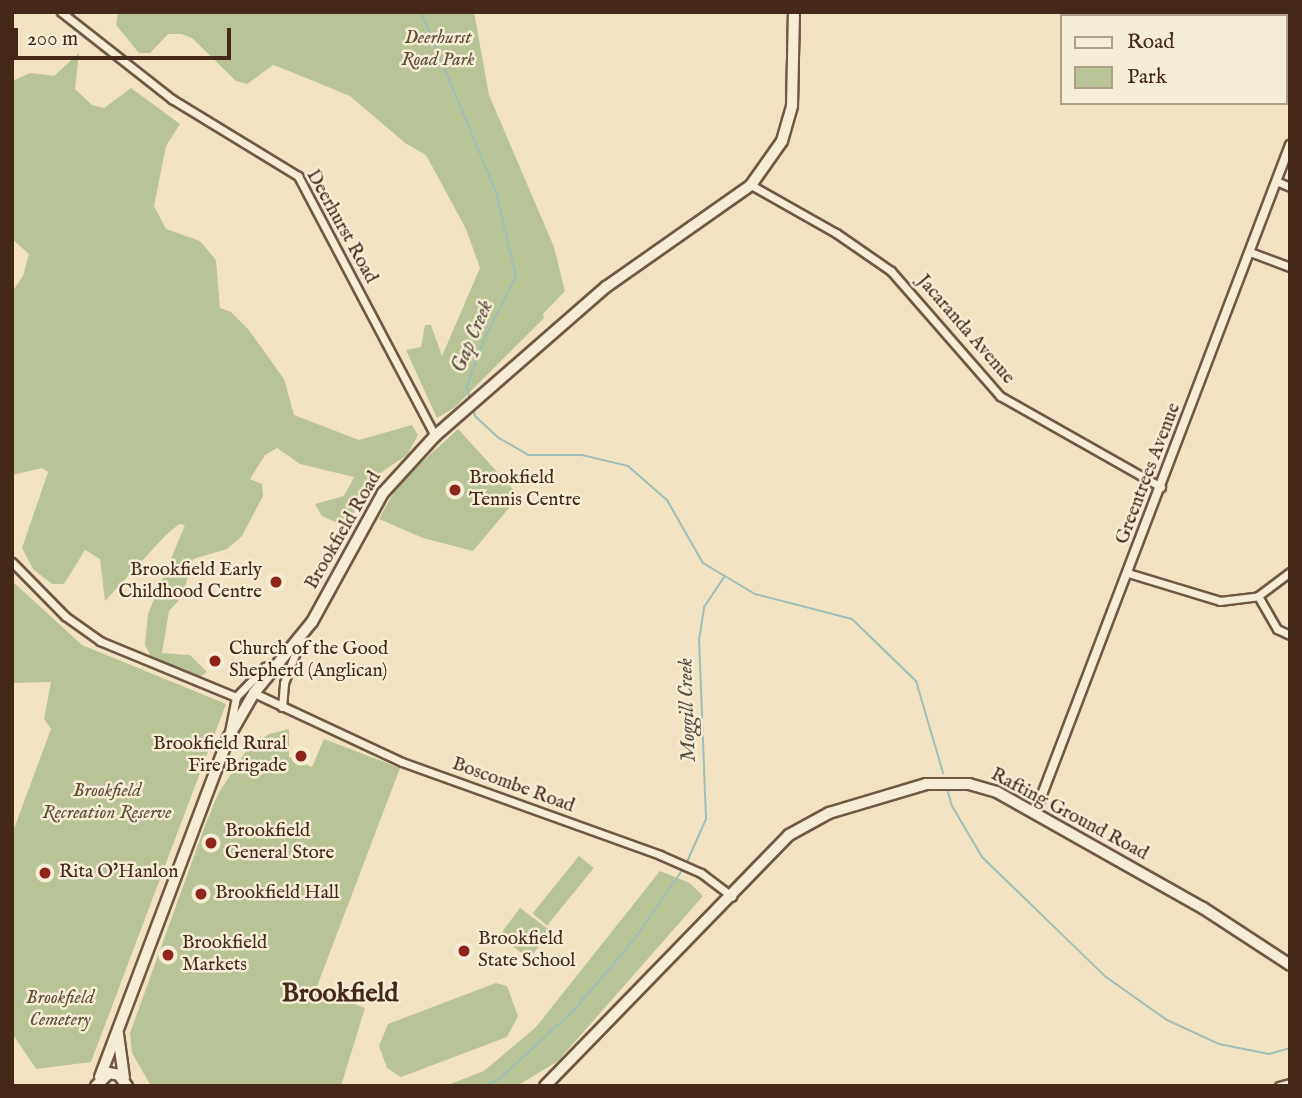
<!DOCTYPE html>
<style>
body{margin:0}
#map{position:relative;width:1302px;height:1098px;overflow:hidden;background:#f1e3c2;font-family:"IM FELL English",serif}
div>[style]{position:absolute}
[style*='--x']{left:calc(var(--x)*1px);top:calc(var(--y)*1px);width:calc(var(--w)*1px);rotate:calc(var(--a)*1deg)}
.green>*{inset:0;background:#b8c495;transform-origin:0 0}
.stream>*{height:2px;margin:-1px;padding:0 1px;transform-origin:1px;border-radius:1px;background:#9dbdbb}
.roads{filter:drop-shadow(2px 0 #6f5844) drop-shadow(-2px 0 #6f5844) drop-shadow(0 2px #6f5844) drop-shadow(0 -2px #6f5844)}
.minor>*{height:7px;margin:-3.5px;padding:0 3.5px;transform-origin:3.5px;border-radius:3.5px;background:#f6edd7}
.tertiary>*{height:8px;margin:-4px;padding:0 4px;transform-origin:4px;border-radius:4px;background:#f6edd7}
.secondary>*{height:10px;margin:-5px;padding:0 5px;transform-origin:5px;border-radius:5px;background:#f6edd7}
.dots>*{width:19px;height:19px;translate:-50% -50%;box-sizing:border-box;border:4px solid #f6edd7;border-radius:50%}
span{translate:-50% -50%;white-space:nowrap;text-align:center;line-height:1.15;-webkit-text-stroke:5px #f6edd7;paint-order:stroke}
.park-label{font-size:19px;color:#615039;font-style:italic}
.street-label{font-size:19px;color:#44291a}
.poi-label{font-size:19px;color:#44291a}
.left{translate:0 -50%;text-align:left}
.right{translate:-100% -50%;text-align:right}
.water-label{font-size:21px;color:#5a4e42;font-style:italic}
.district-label{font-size:26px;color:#44291a;font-weight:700}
.frame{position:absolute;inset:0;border:14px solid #44291a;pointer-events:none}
.legend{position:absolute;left:1060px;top:14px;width:228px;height:91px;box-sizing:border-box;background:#f6edd7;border:2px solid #af9f8b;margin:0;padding:9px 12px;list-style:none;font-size:21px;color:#44291a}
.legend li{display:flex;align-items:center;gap:14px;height:35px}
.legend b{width:35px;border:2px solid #af9f8b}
.scale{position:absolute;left:14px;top:28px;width:217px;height:32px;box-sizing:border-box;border:4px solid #44291a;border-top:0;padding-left:9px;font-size:21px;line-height:24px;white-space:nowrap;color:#44291a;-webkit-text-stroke:5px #f6edd7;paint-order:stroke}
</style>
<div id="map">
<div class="green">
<i style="clip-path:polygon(118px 12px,474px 12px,489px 95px,554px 247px,565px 291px,543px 314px,544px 318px,454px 408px,437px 418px,406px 350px,421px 347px,425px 325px,431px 325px,442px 356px,480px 268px,466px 229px,426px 155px,405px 143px,350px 96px,284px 69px,273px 65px,247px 84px,236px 81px,192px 38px,181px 34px,168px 34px,150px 53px,139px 53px,116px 25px)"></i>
<i style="clip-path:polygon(79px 53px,75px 89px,92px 105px,104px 108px,131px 88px,180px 124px,166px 146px,154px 206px,166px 229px,200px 241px,216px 260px,220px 308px,231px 312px,248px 329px,284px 379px,294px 415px,359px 440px,412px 425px,418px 435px,407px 455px,383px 471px,344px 526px,322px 516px,315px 504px,344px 496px,354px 477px,300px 464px,277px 448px,265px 455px,250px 479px,262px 484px,263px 496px,242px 536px,227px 549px,193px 559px,182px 597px,169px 611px,162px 653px,190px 655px,207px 672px,198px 678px,156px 666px,145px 645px,148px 614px,185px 525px,179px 524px,165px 536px,105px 601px,100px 559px,85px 550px,64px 584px,52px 584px,33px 569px,22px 548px,48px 472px,42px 468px,12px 475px,12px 292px,23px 276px,29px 254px,12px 239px,12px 81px,30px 73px,54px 76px)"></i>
<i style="clip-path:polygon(458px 429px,519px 496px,473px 551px,423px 538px,379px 519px,399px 483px)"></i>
<i style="clip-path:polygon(12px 581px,82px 645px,226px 704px,91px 1062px,36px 1069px,12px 1033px,12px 834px,51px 729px,44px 719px,51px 682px,12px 683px)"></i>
<i style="clip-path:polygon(289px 729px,289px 757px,312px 767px,324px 739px,400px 768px,316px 989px,365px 1008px,341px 1086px,151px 1086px,132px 1053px,130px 1033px,206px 823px,218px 794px,251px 743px,260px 746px,259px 741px,269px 734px)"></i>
<i style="left:579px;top:856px;width:19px;height:74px;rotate:39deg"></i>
<i style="clip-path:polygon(660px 871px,690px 883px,703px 896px,558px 1061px,517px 1086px,445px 1086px,484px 1071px,536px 1027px)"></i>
<i style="left:520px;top:908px;width:38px;height:35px;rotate:37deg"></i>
<i style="clip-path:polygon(496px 983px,507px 986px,518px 1016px,507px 1037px,401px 1077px,387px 1068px,379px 1046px,388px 1024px)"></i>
</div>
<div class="stream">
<i style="--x:421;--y:12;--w:195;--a:67.4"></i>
<i style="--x:496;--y:192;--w:86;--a:76.6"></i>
<i style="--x:516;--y:276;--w:68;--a:116.9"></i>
<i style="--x:485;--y:337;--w:53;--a:109.8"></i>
<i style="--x:467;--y:387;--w:12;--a:76"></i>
<i style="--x:473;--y:408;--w:8;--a:76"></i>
<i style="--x:475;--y:416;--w:33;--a:43"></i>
<i style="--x:499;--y:438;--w:34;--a:30"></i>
<i style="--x:528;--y:455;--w:54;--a:0"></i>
<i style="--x:582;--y:455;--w:47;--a:13.4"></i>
<i style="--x:628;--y:466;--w:52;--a:41.1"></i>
<i style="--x:667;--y:500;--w:73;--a:60.3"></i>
<i style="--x:703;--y:563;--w:61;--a:30.8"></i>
<i style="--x:755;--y:594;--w:100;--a:14.5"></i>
<i style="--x:852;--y:619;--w:89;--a:44.1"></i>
<i style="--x:916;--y:681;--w:96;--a:73.6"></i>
<i style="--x:947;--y:789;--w:18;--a:74"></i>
<i style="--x:952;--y:806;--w:59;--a:59.5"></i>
<i style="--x:982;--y:857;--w:173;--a:44.1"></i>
<i style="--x:1106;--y:977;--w:75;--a:35.2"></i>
<i style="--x:1167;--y:1020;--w:57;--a:24.8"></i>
<i style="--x:1219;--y:1044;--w:51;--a:11.3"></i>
<i style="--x:1269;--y:1054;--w:22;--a:-16"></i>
<i style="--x:686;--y:864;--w:49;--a:-66"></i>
<i style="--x:706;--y:819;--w:179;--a:-92.2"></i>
<i style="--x:699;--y:640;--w:33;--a:-81"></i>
<i style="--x:704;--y:607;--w:36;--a:-56"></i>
<i style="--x:484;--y:1086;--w:15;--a:-23"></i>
<i style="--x:498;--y:1080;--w:103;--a:-42.6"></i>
<i style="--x:574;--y:1010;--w:91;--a:-49.5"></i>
<i style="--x:633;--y:941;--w:88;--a:-55.2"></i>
</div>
<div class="roads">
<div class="minor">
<i style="--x:61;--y:12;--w:141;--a:38.1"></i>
<i style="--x:172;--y:99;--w:148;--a:31.4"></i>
<i style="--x:298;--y:176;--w:294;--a:62.2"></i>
<i style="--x:1276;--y:181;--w:15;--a:23"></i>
<i style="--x:751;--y:185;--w:98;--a:29.5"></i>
<i style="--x:836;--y:233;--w:67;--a:34.6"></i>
<i style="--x:891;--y:271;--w:166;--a:48.9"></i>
<i style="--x:1000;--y:396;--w:185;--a:29.5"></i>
<i style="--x:1250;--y:252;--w:43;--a:20.6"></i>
<i style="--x:12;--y:562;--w:76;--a:45.5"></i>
<i style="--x:65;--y:616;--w:43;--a:35.5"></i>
<i style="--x:100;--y:641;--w:147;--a:22.4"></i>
<i style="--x:1128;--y:573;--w:96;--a:16.9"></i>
<i style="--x:1220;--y:601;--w:38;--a:-7"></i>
<i style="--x:1258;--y:596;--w:40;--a:-37"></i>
<i style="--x:1258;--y:596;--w:38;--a:60"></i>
<i style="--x:1277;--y:629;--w:14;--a:25"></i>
<i style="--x:254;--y:693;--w:163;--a:25"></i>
<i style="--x:402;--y:762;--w:274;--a:19.8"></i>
<i style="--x:660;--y:855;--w:45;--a:23.7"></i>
<i style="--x:701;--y:873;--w:39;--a:37"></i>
<i style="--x:282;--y:707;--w:24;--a:-85"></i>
<i style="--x:284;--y:683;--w:45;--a:-69.1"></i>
<i style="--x:228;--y:737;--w:41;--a:-78.7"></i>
<i style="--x:236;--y:697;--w:42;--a:-46"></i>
<i style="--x:265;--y:667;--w:13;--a:-13"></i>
<i style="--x:1279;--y:1086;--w:11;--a:-15"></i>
</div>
<div class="tertiary">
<i style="--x:1035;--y:813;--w:715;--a:-69.11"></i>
</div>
<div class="secondary">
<i style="--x:118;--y:1034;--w:44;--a:82.2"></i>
<i style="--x:100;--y:1077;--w:362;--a:-69.3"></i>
<i style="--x:228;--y:738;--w:52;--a:-60"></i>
<i style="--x:254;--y:693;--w:92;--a:-50.8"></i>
<i style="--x:312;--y:622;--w:147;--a:-61.2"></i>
<i style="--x:383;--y:493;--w:77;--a:-47.6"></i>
<i style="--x:435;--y:436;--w:227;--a:-41.1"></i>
<i style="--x:606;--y:287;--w:177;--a:-35.1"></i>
<i style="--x:751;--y:185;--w:54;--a:-54.8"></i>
<i style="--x:782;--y:141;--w:36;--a:-74"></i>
<i style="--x:792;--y:106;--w:94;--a:-88.8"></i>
<i style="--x:96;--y:1086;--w:18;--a:-45"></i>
<i style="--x:109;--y:1073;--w:10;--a:11"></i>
<i style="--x:119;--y:1075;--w:14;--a:54"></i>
<i style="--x:545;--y:1086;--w:350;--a:-45.8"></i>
<i style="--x:789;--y:835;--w:46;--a:-28.8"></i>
<i style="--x:829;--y:813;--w:101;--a:-16.6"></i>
<i style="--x:926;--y:784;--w:43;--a:0"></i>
<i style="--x:969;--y:784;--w:29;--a:16"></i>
<i style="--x:997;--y:792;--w:236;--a:29.4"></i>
<i style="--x:1203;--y:908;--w:104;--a:33.2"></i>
</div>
</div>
<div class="dots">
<i style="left:455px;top:490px;background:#8f2418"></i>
<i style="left:276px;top:582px;background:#8f2418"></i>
<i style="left:215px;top:661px;background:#8f2418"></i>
<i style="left:301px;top:756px;background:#8f2418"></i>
<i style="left:211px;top:843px;background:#8f2418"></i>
<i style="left:45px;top:873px;background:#8f2418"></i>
<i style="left:201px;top:894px;background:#8f2418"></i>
<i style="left:464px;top:951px;background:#8f2418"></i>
<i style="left:168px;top:955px;background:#8f2418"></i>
</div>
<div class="park-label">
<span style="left:438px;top:50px">Deerhurst<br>Road Park</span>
<span style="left:107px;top:803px">Brookfield<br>Recreation Reserve</span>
<span style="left:60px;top:1010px">Brookfield<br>Cemetery</span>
</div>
<div class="street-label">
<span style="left:341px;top:227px;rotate:61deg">Deerhurst Road</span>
<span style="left:965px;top:330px;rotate:49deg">Jacaranda Avenue</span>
<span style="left:1149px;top:474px;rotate:-69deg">Greentrees Avenue</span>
<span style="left:344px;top:531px;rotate:-60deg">Brookfield Road</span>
<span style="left:513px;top:786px;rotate:20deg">Boscombe Road</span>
<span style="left:1069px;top:815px;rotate:28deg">Rafting Ground Road</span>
</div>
<div class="poi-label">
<span class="left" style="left:469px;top:490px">Brookfield<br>Tennis Centre</span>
<span class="right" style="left:262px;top:582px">Brookfield Early<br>Childhood Centre</span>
<span class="left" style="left:229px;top:661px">Church of the Good<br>Shepherd (Anglican)</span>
<span class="right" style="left:287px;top:756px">Brookfield Rural<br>Fire Brigade</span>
<span class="left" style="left:225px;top:843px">Brookfield<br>General Store</span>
<span class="left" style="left:59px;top:873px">Rita O'Hanlon</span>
<span class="left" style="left:215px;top:894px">Brookfield Hall</span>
<span class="left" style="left:478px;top:951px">Brookfield<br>State School</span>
<span class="left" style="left:182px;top:955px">Brookfield<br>Markets</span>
</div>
<div class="water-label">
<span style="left:473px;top:337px;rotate:-67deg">Gap Creek</span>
<span style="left:688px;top:710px;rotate:-92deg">Moggill Creek</span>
</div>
<div class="district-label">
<span style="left:340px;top:994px">Brookfield</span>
</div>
<div class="frame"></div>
<ul class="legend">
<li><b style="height:9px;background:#f6edd7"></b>Road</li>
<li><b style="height:19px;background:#b8c495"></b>Park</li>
</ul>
<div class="scale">200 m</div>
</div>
